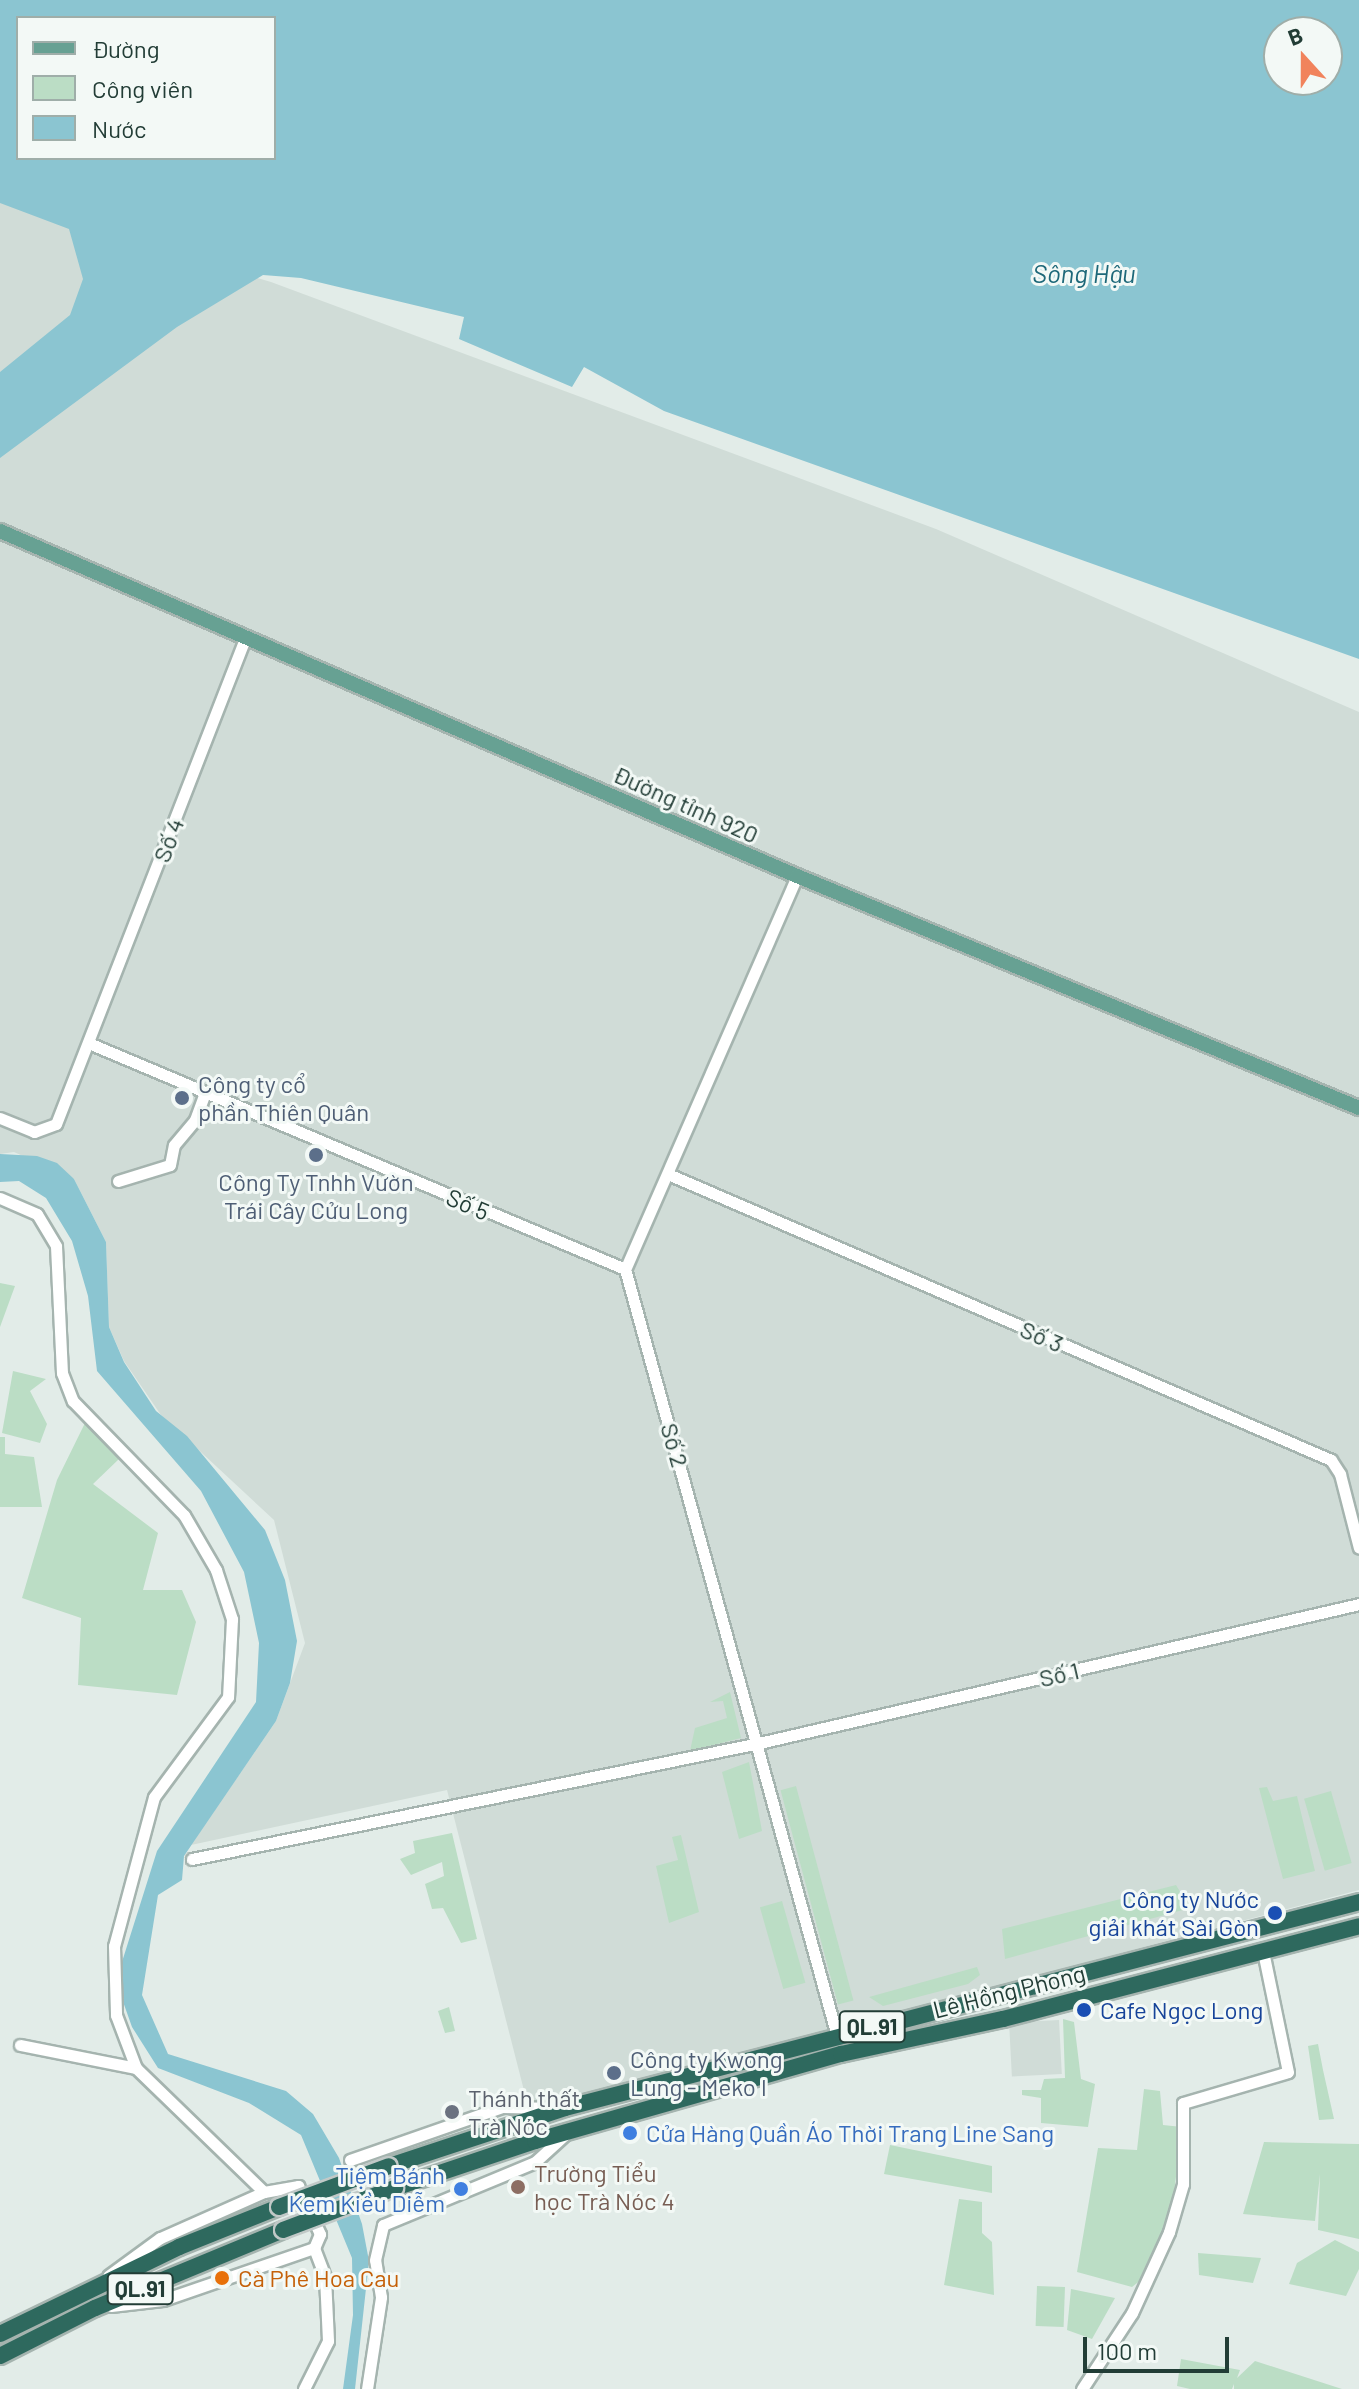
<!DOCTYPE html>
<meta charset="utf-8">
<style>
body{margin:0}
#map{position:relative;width:1359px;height:2389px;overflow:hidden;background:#e2ece8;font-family:Barlow,sans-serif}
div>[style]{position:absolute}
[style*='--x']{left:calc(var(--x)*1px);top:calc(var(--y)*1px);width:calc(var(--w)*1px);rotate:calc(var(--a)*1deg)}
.built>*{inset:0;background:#d0dcd7;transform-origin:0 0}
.green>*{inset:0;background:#bbddc5;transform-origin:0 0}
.water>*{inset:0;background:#8bc5d1}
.roads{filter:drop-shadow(2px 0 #a5b4af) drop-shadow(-2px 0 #a5b4af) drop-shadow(0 2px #a5b4af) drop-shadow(0 -2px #a5b4af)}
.minor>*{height:11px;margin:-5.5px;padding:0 5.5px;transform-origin:5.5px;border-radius:5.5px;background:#fff}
.major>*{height:14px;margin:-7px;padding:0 7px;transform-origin:7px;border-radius:7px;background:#67a193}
.highway>*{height:16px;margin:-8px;padding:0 8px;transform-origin:8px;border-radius:8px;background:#2e695e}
.bridges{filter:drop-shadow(2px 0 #c1c9c7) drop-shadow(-2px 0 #c1c9c7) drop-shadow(0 2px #c1c9c7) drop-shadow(0 -2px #c1c9c7)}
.highway-bridge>*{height:16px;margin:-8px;padding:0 8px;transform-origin:8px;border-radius:8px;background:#2e695e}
.dots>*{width:22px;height:22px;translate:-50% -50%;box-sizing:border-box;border:4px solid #f3f9f6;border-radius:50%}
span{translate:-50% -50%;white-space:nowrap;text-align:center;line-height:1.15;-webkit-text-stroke:6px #f3f9f6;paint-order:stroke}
.shield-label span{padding:2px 6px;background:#f3f9f6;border:2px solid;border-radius:6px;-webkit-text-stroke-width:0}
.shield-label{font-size:22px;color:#223d36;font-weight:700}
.street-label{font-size:24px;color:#223d36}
.service-label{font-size:24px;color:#4e5e75}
.left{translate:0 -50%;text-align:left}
.transit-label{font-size:24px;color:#164399}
.right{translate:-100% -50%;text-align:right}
.worship-label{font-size:24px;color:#5b616d}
.shop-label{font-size:24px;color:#366cbe}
.education-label{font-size:24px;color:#785e54}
.food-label{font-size:24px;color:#c56008}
.water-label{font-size:26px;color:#1d6879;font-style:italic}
.legend{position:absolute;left:16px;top:16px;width:260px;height:144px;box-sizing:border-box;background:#f3f9f6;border:2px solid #9faea9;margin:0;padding:10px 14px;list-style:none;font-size:24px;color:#223d36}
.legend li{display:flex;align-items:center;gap:16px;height:40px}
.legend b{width:40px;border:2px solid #9faea9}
.north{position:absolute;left:1263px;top:16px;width:80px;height:80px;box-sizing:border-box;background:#f3f9f6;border:2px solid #9faea9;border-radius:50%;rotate:339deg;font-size:22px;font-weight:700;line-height:32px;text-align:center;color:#223d36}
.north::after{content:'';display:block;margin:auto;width:28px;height:36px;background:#f1835c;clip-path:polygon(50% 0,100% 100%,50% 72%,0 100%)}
.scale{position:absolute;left:1083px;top:2337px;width:146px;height:36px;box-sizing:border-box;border:4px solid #223d36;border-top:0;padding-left:10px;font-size:24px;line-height:28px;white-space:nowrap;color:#223d36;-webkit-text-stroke:6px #f3f9f6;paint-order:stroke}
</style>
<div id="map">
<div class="built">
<i style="clip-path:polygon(0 202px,271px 282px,936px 529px,1359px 712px,1359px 1890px,529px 2110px,447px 1790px,191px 1845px,276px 1721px,305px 1643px,274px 1520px,161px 1415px,124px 1361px,109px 1327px,106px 1242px,74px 1179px,14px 1152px,0 1154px)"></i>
<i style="left:1059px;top:2020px;width:54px;height:50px;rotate:87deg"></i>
</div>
<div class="green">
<i style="clip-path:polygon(0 1283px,15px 1286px,0 1327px)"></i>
<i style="clip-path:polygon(13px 1371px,46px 1379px,30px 1391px,47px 1424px,40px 1443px,2px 1433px)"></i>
<i style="clip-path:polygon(86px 1421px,119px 1459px,93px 1484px,158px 1533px,143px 1590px,182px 1590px,196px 1622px,177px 1695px,78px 1685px,81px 1618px,22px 1598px,57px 1480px)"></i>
<i style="clip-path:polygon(0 1437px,5px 1437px,5px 1454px,34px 1457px,42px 1507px,0 1507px)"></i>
<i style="clip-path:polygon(730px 1692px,741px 1738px,690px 1751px,695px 1728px,727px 1718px,723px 1701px,710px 1702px)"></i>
<i style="clip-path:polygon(749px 1762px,762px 1831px,739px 1839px,722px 1772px)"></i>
<i style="left:796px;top:1786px;width:222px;height:16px;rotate:75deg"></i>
<i style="clip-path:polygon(1267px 1787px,1273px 1801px,1297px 1796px,1315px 1871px,1283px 1879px,1259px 1788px)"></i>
<i style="left:1331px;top:1791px;width:75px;height:28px;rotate:74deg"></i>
<i style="clip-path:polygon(452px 1833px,477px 1939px,461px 1943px,443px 1908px,432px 1909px,425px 1884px,444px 1876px,442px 1862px,411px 1875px,400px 1859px,415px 1853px,413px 1841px)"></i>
<i style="clip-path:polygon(681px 1835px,699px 1912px,669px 1923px,656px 1866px,678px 1860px,672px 1837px)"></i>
<i style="clip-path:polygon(1176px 1885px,1190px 1908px,1005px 1959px,1002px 1929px)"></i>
<i style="left:782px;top:1901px;width:85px;height:23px;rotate:74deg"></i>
<i style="clip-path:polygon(977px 1967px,980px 1975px,968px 1984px,883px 2006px,869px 1997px)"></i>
<i style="clip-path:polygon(449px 2007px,455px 2031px,445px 2033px,438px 2011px)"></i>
<i style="clip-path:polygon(1063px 2019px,1074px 2022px,1081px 2079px,1095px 2084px,1088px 2127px,1041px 2123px,1041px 2098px,1022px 2095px,1022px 2090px,1041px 2090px,1044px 2079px,1065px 2078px)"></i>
<i style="clip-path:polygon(1318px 2044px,1323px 2070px,1334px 2119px,1319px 2120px,1308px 2046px)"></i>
<i style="clip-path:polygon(1144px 2089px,1160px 2091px,1163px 2125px,1182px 2127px,1172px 2210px,1147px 2275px,1132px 2287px,1077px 2272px,1098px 2148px,1137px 2150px)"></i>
<i style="clip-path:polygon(1264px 2142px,1359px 2144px,1359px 2239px,1318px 2230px,1320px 2174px,1315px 2221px,1243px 2214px)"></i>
<i style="clip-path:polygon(890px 2145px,992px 2166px,992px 2193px,884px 2174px)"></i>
<i style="clip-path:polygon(959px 2199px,982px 2202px,982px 2233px,992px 2242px,994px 2295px,944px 2285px)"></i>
<i style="clip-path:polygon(1335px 2240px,1359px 2252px,1359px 2269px,1346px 2296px,1289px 2284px,1297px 2263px)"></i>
<i style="clip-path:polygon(1198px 2253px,1261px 2258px,1253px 2283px,1199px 2275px)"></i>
<i style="left:1037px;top:2286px;width:28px;height:40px;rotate:2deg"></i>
<i style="clip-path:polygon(1071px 2289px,1115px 2298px,1092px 2339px,1067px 2330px)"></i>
<i style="clip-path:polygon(1181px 2359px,1240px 2370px,1237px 2378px,1255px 2361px,1342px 2389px,1234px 2389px,1234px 2384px,1232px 2389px,1190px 2389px,1177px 2386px)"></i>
</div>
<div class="water">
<i style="clip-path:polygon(evenodd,0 0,1359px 0,1359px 659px,664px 411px,584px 367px,572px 387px,459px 339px,464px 317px,301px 278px,263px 275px,177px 327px,0 458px,0 372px,70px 315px,83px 279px,69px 229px,0 203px,0 0,18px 18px,274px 18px,274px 158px,18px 158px,18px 18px,0 0,1279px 32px,1327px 32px,1327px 80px,1279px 80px,1279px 32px)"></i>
<i style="clip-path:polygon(0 1154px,37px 1156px,57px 1163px,74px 1179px,106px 1242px,109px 1327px,124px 1362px,156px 1411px,187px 1436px,265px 1530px,285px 1580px,297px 1641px,290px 1683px,276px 1721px,184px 1856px,182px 1880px,158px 1895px,142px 1995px,168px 2054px,286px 2091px,313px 2114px,339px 2158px,362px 2224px,369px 2261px,355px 2389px,343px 2389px,353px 2315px,352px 2258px,301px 2135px,249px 2103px,158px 2068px,132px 2027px,121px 1996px,121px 1965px,157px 1851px,256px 1702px,259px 1643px,244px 1572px,201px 1491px,97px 1371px,88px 1296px,72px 1241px,46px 1198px,19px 1181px,0 1182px)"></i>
</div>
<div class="roads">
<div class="minor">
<i style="--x:797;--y:876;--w:429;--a:113.6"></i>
<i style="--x:625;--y:1269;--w:796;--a:74.55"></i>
<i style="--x:91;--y:1044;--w:579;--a:22.85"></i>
<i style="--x:0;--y:1118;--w:37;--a:22"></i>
<i style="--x:34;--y:1132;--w:23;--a:-20"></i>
<i style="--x:56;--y:1124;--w:524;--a:-68.73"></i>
<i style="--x:668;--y:1174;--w:722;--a:23.33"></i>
<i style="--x:1331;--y:1460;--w:17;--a:57"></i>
<i style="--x:1340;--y:1474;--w:76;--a:75.6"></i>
<i style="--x:118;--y:1181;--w:54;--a:-17.1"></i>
<i style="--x:170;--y:1165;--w:20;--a:-79"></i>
<i style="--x:174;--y:1145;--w:33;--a:-50"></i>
<i style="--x:195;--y:1120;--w:30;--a:-70"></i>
<i style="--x:0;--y:1198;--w:40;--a:23.4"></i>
<i style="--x:37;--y:1214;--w:37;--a:59"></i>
<i style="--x:56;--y:1246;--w:127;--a:87.3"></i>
<i style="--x:62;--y:1373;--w:30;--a:69"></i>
<i style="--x:73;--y:1401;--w:159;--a:45.8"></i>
<i style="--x:184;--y:1515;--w:64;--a:59.8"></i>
<i style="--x:216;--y:1570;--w:52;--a:71.9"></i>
<i style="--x:232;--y:1619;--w:78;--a:92.9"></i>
<i style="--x:228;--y:1697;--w:124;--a:126.5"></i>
<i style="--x:154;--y:1797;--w:154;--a:105"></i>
<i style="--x:114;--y:1946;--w:69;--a:88.3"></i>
<i style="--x:116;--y:2015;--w:57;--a:69.3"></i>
<i style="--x:192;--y:1859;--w:579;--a:-11.56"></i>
<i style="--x:759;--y:1743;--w:616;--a:-13.04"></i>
<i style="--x:20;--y:2045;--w:118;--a:11.2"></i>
<i style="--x:136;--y:2068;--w:178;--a:44.1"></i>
<i style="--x:264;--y:2192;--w:114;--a:156.1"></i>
<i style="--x:160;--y:2238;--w:64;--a:143.8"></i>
<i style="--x:350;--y:2160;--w:161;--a:-19.2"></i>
<i style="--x:502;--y:2107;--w:58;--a:1"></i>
<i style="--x:264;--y:2192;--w:35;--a:-10"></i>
<i style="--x:298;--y:2186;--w:53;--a:65.4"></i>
<i style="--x:320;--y:2234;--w:15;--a:113"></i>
<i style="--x:111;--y:2306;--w:52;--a:-6.6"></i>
<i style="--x:163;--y:2300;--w:160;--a:-19"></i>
<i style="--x:314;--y:2248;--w:31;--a:69"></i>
<i style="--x:325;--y:2277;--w:64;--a:87.3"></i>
<i style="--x:328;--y:2341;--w:54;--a:116.6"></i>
<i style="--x:367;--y:2389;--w:93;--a:-81.3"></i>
<i style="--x:381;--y:2297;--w:37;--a:-99"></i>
<i style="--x:375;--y:2260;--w:36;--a:-77"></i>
<i style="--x:383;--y:2225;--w:165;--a:-22.5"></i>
<i style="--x:535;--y:2162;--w:46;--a:-42.4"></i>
<i style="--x:1082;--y:2389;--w:91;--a:-56.7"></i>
<i style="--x:1132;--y:2313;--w:89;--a:-65.4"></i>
<i style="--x:1169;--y:2232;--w:50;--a:-73.7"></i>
<i style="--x:1183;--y:2184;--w:81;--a:-90"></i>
<i style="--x:1183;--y:2103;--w:109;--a:-16.4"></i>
<i style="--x:1288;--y:2072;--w:124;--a:-101.7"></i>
</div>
<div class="major">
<i style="--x:0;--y:531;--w:868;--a:23.41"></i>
<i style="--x:797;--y:876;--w:608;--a:22.43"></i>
</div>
<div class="highway">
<i style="--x:389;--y:2166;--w:185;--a:-18.2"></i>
<i style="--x:565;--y:2108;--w:820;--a:-14.54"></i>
<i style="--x:395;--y:2188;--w:148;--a:-18.6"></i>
<i style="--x:535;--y:2141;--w:318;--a:-15.9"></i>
<i style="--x:841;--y:2054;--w:166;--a:-12.2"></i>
<i style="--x:1003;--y:2019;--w:368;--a:-14.6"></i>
<i style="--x:0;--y:2334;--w:199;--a:-25.9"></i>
<i style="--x:179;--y:2247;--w:108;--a:-21.8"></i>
<i style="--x:0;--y:2356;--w:106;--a:-26.8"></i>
<i style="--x:95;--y:2308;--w:204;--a:-22.5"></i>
</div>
</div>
<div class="bridges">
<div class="highway-bridge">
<i style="--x:279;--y:2207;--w:117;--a:-20.4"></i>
<i style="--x:283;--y:2230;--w:120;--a:-20.6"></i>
</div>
</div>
<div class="dots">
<i style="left:182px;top:1098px;background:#5c6f8a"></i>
<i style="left:316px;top:1155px;background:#5c6f8a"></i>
<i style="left:1275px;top:1913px;background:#1a4fb4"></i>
<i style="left:1084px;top:2010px;background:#1a4fb4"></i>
<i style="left:614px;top:2073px;background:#5c6f8a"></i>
<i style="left:452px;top:2112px;background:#6b7280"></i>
<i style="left:630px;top:2133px;background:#3f7fe0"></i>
<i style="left:518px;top:2187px;background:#8d6e63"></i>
<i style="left:461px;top:2189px;background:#3f7fe0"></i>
<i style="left:222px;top:2278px;background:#e8710a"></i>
</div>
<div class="shield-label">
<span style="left:872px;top:2027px">QL.91</span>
<span style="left:140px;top:2289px">QL.91</span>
</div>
<div class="street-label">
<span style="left:686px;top:804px;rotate:24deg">Đường tỉnh 920</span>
<span style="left:168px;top:840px;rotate:-69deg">Số 4</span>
<span style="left:468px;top:1204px;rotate:23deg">Số 5</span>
<span style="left:1042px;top:1336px;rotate:23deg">Số 3</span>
<span style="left:675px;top:1445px;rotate:74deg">Số 2</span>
<span style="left:1059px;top:1674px;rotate:-13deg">Số 1</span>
<span style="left:1009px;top:1991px;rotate:-14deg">Lê Hồng Phong</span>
</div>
<div class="service-label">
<span class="left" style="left:198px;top:1098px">Công ty cổ<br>phần Thiên Quân</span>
<span style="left:316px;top:1196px">Công Ty Tnhh Vườn<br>Trái Cây Cửu Long</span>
<span class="left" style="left:630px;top:2073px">Công ty Kwong<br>Lung - Meko I</span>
</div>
<div class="transit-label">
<span class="right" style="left:1259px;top:1913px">Công ty Nước<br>giải khát Sài Gòn</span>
<span class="left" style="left:1100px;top:2010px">Cafe Ngọc Long</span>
</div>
<div class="worship-label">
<span class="left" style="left:468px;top:2112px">Thánh thất<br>Trà Nóc</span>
</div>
<div class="shop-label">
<span class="left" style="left:646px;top:2133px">Cửa Hàng Quần Áo Thời Trang Line Sang</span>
<span class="right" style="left:445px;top:2189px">Tiệm Bánh<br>Kem Kiều Diễm</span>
</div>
<div class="education-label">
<span class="left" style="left:534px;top:2187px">Trường Tiểu<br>học Trà Nóc 4</span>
</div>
<div class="food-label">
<span class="left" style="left:238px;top:2278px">Cà Phê Hoa Cau</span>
</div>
<div class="water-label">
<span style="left:1084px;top:273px">Sông Hậu</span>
</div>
<ul class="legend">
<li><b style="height:10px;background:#67a193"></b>Đường</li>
<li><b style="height:22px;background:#bbddc5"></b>Công viên</li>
<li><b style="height:22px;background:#8bc5d1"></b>Nước</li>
</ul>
<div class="north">B</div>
<div class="scale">100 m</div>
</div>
